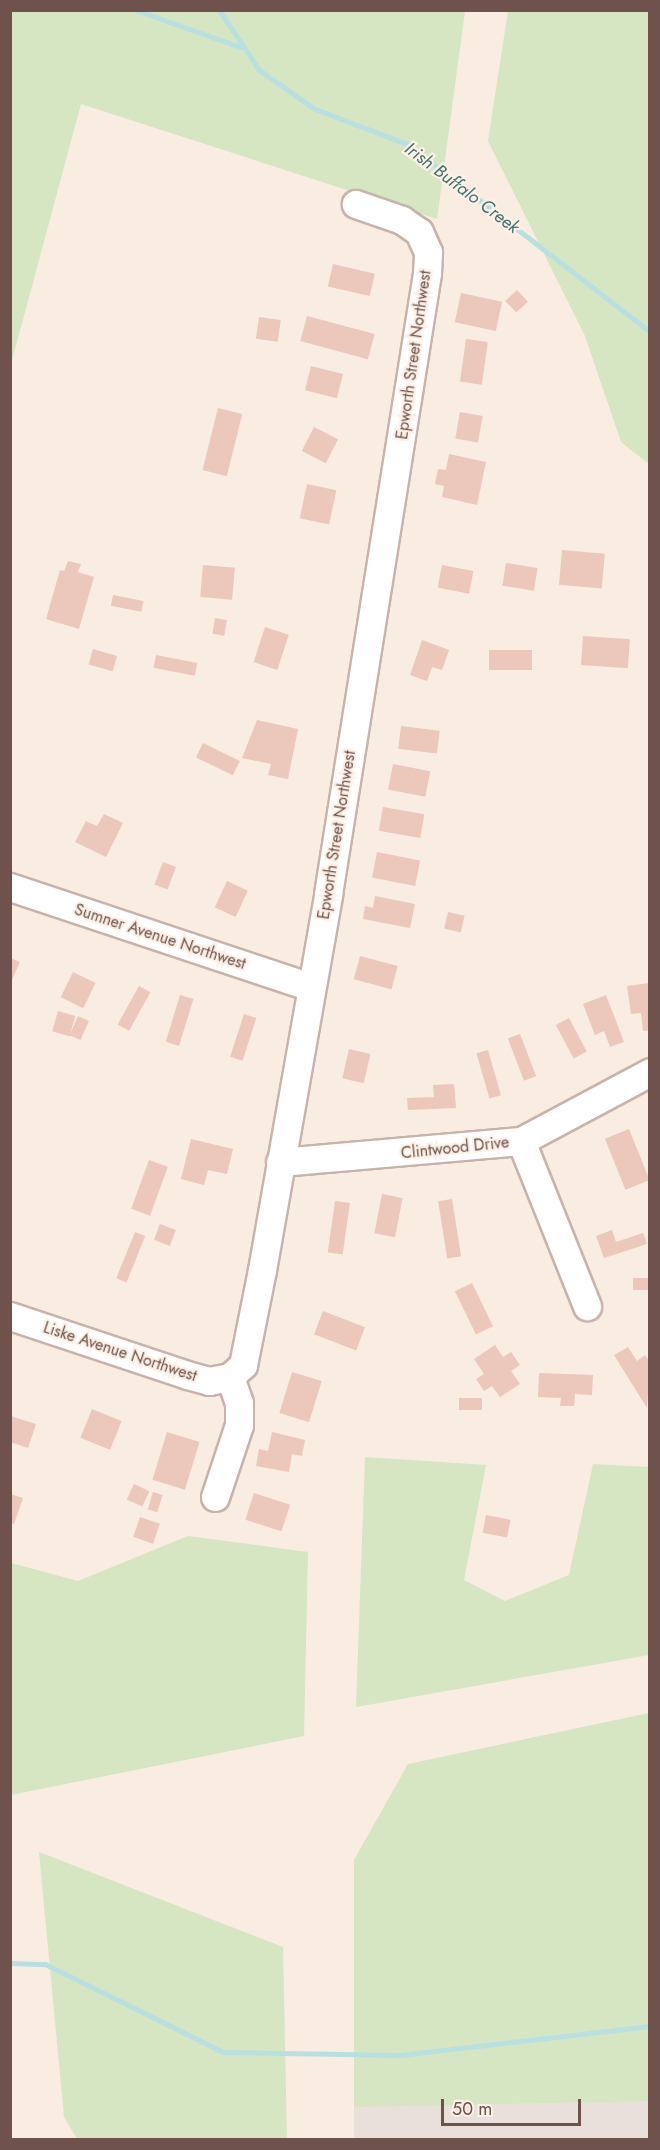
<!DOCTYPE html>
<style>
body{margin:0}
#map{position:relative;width:660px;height:2150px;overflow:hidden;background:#f9ece1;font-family:Jost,sans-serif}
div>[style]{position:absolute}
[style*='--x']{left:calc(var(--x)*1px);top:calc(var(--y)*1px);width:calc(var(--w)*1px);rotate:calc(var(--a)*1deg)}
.industrial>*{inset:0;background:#e9e0dc;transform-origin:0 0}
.green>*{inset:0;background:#d6e5c2}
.stream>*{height:5px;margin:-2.5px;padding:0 2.5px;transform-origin:2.5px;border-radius:2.5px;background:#b8e0e0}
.building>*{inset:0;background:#ecc7bc;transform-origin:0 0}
.roads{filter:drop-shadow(2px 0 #c8b3aa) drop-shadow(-2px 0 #c8b3aa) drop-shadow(0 2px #c8b3aa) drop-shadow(0 -2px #c8b3aa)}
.minor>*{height:27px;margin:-13.5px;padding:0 13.5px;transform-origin:13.5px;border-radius:13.5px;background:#fff}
span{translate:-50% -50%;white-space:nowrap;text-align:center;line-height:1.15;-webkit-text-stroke:4.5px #fdf1e7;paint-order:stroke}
.street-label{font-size:16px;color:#6e524b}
.water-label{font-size:18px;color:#417272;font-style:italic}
.frame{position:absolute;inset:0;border:12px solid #6e524b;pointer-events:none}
.scale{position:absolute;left:441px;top:2099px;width:140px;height:27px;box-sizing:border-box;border:3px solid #6e524b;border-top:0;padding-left:8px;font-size:18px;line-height:21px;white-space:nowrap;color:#6e524b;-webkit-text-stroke:4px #fdf1e7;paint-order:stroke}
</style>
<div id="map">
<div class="industrial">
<i style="left:649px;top:2101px;width:38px;height:295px;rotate:90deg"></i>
</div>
<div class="green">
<i style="clip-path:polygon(11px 11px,465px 11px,437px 219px,81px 104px,11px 364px)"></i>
<i style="clip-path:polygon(508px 11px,649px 11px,649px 464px,621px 442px,585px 336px,488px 141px)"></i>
<i style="clip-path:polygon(365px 1457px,486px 1465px,464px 1580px,505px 1601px,569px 1575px,593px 1464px,649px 1467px,649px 1655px,356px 1707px)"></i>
<i style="clip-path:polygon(188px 1536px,308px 1552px,304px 1736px,11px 1795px,11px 1563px,78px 1581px)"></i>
<i style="clip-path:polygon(649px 1713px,649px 2101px,354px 2107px,354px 1860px,408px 1764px)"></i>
<i style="clip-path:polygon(39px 1852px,283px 1947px,287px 2139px,77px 2139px,64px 2117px)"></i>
</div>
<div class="stream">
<i style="--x:136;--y:10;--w:110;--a:19.6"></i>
<i style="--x:219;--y:10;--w:72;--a:56.3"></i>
<i style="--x:259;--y:70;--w:68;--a:34.9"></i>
<i style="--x:315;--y:109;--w:98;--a:20.8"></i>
<i style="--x:407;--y:144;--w:307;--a:37.7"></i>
<i style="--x:10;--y:1963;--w:35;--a:2"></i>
<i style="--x:45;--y:1964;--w:199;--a:26.3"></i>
<i style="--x:223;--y:2052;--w:177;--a:1"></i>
<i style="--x:400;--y:2055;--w:252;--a:-6.6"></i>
</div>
<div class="building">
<i style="left:333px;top:264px;width:43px;height:23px;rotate:13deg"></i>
<i style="left:517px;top:290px;width:16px;height:16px;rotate:47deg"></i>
<i style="left:461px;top:293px;width:42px;height:30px;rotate:12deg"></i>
<i style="left:307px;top:316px;width:70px;height:26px;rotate:15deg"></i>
<i style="left:259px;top:317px;width:22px;height:22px;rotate:8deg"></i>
<i style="left:466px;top:339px;width:22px;height:43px;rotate:8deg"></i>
<i style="left:311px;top:366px;width:33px;height:25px;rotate:14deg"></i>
<i style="left:218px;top:408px;width:25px;height:64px;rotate:14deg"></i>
<i style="left:460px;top:412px;width:23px;height:27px;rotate:10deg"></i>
<i style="left:314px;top:427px;width:27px;height:27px;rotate:27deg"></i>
<i style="clip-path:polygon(449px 454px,486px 462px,477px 505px,442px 497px,444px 486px,435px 484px,438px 469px,446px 470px)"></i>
<i style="left:307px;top:484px;width:30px;height:35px;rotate:12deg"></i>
<i style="left:562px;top:550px;width:43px;height:35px;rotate:5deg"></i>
<i style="clip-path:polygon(68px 561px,81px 564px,78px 572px,94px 577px,79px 629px,46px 619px,60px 570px,64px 571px)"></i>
<i style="left:506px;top:563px;width:32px;height:23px;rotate:9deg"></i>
<i style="left:203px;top:565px;width:32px;height:32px;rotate:5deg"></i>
<i style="left:442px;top:565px;width:32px;height:23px;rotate:11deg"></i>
<i style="left:113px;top:595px;width:31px;height:11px;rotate:11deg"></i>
<i style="left:215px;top:618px;width:12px;height:16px;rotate:9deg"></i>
<i style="left:265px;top:627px;width:25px;height:37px;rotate:18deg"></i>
<i style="left:583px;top:636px;width:47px;height:29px;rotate:4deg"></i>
<i style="clip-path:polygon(422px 640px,449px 650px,442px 670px,432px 667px,427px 681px,410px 675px)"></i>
<i style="left:93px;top:649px;width:25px;height:16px;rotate:16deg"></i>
<i style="left:532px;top:650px;width:20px;height:43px;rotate:90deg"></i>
<i style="left:156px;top:655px;width:42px;height:13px;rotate:11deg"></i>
<i style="clip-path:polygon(257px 720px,298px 729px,288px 779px,268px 775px,271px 764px,242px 758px)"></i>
<i style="left:401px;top:726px;width:39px;height:23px;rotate:7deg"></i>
<i style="left:203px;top:743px;width:41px;height:16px;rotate:26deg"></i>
<i style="left:393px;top:764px;width:38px;height:26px;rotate:11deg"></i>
<i style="left:383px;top:807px;width:42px;height:24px;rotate:10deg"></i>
<i style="clip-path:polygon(104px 814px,123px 823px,106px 857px,75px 842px,86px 821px,97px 826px)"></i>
<i style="left:377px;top:852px;width:44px;height:26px;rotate:11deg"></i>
<i style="left:163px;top:862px;width:14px;height:24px;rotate:21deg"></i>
<i style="left:227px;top:881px;width:23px;height:29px;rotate:25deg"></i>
<i style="clip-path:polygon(375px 896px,415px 904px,410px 928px,363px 919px,365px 906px,373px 908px)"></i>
<i style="left:448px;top:912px;width:17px;height:17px;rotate:13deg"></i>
<i style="left:360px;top:956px;width:39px;height:24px;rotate:15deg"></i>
<i style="clip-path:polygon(10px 958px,20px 962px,10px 984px)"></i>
<i style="left:73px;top:972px;width:25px;height:28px;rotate:26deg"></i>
<i style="clip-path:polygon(650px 983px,650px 1030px,643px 1031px,641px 1013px,631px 1014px,627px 986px)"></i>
<i style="left:139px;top:986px;width:13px;height:44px;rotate:29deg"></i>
<i style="left:180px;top:995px;width:14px;height:49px;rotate:17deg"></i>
<i style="clip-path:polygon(606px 995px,624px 1042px,610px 1047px,604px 1031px,595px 1035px,583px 1004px)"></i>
<i style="left:58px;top:1011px;width:18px;height:21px;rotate:16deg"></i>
<i style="left:244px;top:1014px;width:13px;height:45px;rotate:18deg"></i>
<i style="left:78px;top:1016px;width:12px;height:21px;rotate:24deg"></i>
<i style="left:569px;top:1018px;width:38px;height:15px;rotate:62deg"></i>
<i style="left:520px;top:1034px;width:45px;height:13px;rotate:69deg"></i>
<i style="left:349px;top:1049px;width:22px;height:30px;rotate:13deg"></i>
<i style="left:488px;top:1050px;width:47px;height:12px;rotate:74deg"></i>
<i style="clip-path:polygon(454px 1084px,456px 1108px,408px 1110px,407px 1098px,434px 1097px,433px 1085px)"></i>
<i style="left:629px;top:1129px;width:55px;height:26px;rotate:68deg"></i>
<i style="clip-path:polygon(191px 1139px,233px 1149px,227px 1174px,208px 1170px,204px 1185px,181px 1179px)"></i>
<i style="left:149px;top:1160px;width:20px;height:52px;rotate:20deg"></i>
<i style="left:382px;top:1194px;width:21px;height:40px;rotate:11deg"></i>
<i style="left:452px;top:1199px;width:58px;height:14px;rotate:81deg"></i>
<i style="left:335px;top:1201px;width:15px;height:52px;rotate:8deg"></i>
<i style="left:160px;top:1224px;width:17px;height:17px;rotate:21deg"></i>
<i style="clip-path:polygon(612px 1230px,616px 1242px,643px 1233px,647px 1244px,604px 1258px,596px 1236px)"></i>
<i style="left:135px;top:1232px;width:11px;height:50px;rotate:22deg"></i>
<i style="left:650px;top:1278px;width:12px;height:17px;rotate:90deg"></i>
<i style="left:472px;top:1283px;width:48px;height:19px;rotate:64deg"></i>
<i style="left:323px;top:1311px;width:45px;height:25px;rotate:21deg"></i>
<i style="clip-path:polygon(495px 1345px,503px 1357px,511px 1352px,520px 1365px,511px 1371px,520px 1384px,500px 1397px,492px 1386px,484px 1391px,476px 1379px,484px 1374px,474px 1359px)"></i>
<i style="clip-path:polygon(628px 1347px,637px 1361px,645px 1355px,650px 1362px,647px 1408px,614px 1355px)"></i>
<i style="left:292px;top:1372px;width:31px;height:43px;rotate:17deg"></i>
<i style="clip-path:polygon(539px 1373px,593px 1375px,592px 1395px,575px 1394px,574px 1406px,560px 1406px,561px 1398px,538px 1397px)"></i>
<i style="left:459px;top:1398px;width:23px;height:12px"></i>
<i style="left:92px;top:1409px;width:32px;height:31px;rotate:22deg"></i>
<i style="clip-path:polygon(10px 1416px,36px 1424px,28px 1448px,10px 1442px)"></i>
<i style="left:167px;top:1432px;width:34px;height:50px;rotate:17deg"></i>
<i style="clip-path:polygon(272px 1432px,305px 1440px,302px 1456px,292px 1454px,289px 1472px,256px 1466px,259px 1449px,268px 1451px)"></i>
<i style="left:134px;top:1484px;width:17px;height:17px;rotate:25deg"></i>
<i style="left:153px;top:1492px;width:10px;height:18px;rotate:17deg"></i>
<i style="left:254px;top:1493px;width:38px;height:28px;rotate:18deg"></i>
<i style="clip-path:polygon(10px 1494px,23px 1498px,14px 1524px,10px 1523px)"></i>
<i style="left:486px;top:1515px;width:25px;height:18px;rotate:11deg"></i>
<i style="left:140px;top:1517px;width:21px;height:21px;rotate:19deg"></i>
</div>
<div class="roads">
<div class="minor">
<i style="--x:10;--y:887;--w:316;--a:18.4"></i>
<i style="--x:521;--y:1141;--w:178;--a:68.2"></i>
<i style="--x:280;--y:1162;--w:242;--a:-5"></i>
<i style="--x:521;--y:1141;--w:146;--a:-28.1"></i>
<i style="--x:10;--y:1316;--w:187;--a:18.4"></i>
<i style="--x:187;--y:1375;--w:23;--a:15"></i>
<i style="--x:209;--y:1381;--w:21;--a:-11"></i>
<i style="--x:230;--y:1377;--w:18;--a:-43"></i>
<i style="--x:243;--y:1365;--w:97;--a:-78.7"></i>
<i style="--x:262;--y:1270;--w:382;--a:-80"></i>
<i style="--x:328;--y:894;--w:629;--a:-80.94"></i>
<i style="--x:427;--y:273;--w:21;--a:-87"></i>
<i style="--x:428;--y:252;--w:22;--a:-114"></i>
<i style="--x:419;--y:232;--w:21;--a:-145"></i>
<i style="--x:402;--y:220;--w:49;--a:-160.8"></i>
<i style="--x:215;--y:1497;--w:76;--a:-71.6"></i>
<i style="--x:239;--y:1425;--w:22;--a:-90"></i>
<i style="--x:239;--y:1403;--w:28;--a:-109"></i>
</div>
</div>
<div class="street-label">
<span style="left:414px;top:355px;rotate:-82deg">Epworth Street Northwest</span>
<span style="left:337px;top:835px;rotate:-81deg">Epworth Street Northwest</span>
<span style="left:160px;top:937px;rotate:18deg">Sumner Avenue Northwest</span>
<span style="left:455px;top:1148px;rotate:-6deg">Clintwood Drive</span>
<span style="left:120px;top:1352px;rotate:18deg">Liske Avenue Northwest</span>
</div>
<div class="water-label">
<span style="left:462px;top:188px;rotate:37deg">Irish Buffalo Creek</span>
</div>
<div class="frame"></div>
<div class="scale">50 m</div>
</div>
